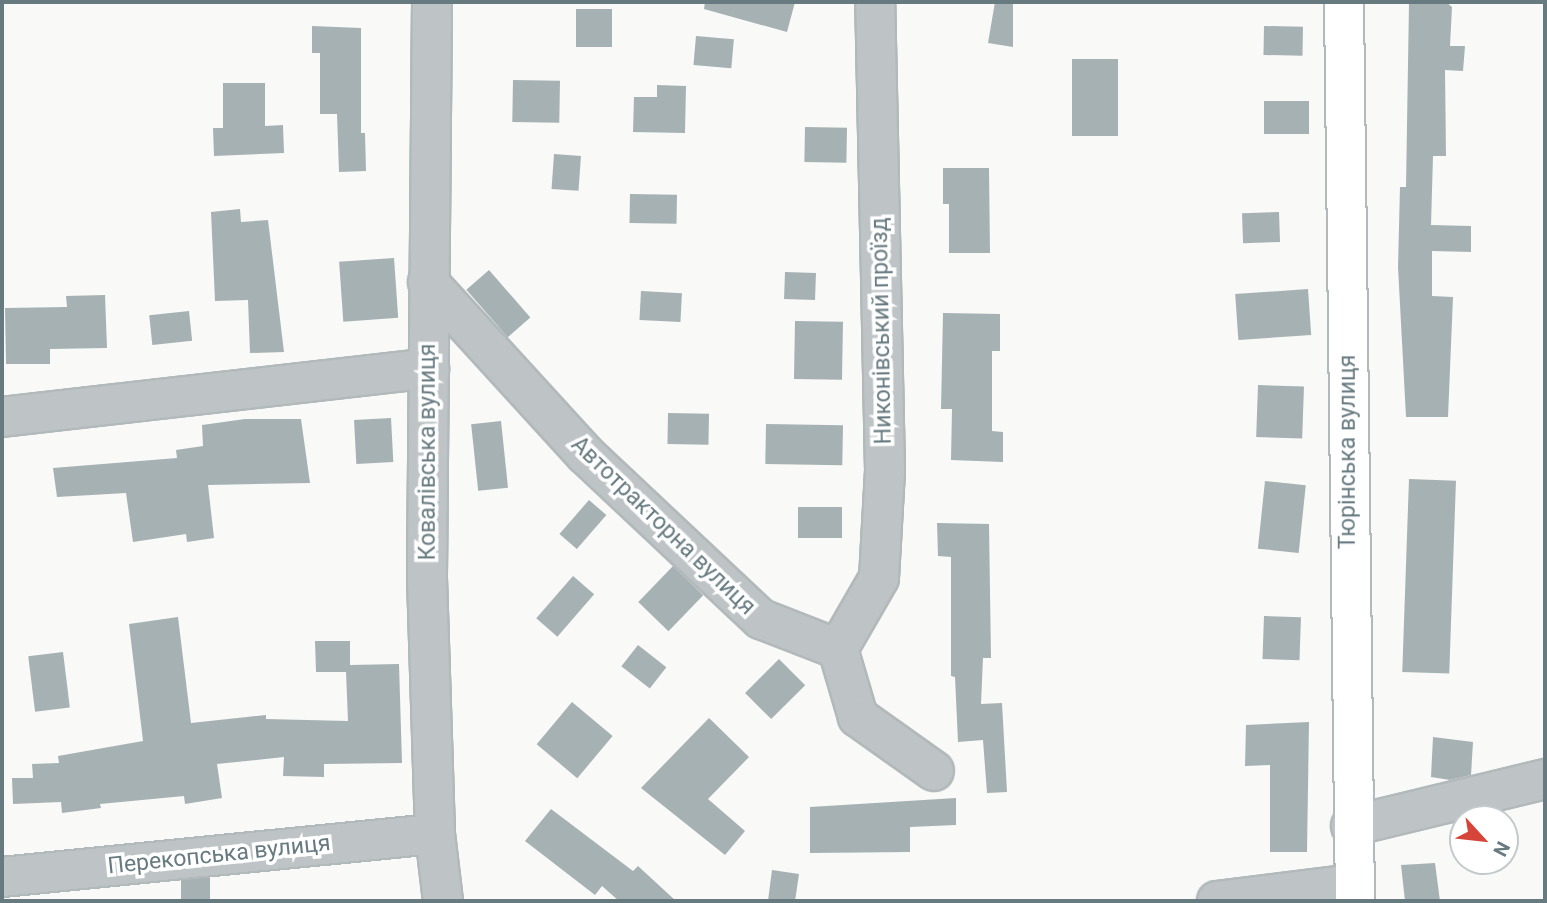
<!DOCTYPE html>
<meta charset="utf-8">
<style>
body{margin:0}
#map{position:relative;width:1547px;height:903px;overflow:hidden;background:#f9f9f7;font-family:Roboto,sans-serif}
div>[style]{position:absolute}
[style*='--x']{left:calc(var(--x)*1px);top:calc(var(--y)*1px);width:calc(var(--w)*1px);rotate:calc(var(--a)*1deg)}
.building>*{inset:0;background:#a6b1b4;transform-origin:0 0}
.roads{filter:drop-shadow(2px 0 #b2b9bb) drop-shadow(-2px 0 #b2b9bb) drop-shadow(0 2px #b2b9bb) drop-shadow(0 -2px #b2b9bb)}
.minor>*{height:38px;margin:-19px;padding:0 19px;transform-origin:19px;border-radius:19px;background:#bec4c6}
.major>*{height:38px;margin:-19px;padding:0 19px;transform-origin:19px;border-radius:19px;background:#fff}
span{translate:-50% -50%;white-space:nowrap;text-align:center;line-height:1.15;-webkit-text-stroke:7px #fff;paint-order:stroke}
.street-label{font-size:23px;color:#667a80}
.frame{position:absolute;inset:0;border:4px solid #667a80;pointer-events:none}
.north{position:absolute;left:1449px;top:805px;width:70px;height:70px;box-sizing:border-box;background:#fff;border:2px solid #c2cacc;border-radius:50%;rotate:117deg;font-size:19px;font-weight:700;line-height:28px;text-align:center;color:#667a80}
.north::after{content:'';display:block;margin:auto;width:24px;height:32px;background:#d6443a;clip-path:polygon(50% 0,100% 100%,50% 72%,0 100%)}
</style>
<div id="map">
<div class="building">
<i style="clip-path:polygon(705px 2px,795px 2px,787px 32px,704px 9px)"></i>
<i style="clip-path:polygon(995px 2px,1013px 2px,1013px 47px,988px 43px)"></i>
<i style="clip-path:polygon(1409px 2px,1446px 2px,1452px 7px,1450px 46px,1465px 46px,1463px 71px,1445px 70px,1446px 156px,1433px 156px,1431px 225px,1471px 226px,1471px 252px,1432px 251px,1432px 296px,1453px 297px,1448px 417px,1406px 417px,1398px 267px,1400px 187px,1406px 187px)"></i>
<i style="left:576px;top:9px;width:36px;height:38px"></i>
<i style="clip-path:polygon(312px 26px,361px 28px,361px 133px,365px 133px,366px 171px,339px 172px,337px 114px,320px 114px,320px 53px,312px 53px)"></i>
<i style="left:1264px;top:26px;width:39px;height:29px;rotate:1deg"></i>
<i style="left:696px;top:36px;width:38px;height:29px;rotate:5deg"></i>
<i style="left:1072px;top:59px;width:46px;height:77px"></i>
<i style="left:513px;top:80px;width:47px;height:42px;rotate:1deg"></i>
<i style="clip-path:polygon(223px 83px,265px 83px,265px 126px,283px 125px,284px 153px,214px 156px,213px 128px,223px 128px)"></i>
<i style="clip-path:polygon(657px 85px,686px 86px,685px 133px,633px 132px,634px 97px,657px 97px)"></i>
<i style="left:1264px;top:101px;width:45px;height:33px"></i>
<i style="left:805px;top:127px;width:42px;height:35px;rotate:1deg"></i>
<i style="left:554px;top:154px;width:27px;height:35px;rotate:4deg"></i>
<i style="clip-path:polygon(943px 168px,989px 168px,990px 253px,949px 253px,949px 204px,943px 204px)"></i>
<i style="left:630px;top:194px;width:47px;height:29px;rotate:1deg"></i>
<i style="clip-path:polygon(240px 209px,241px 222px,268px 220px,284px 352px,250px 353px,248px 300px,215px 301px,211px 212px)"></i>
<i style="left:1279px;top:212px;width:30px;height:37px;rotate:88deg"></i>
<i style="left:394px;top:258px;width:60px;height:55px;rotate:86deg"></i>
<i style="left:489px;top:270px;width:63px;height:30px;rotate:49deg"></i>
<i style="left:785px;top:272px;width:31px;height:27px;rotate:2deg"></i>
<i style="left:1308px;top:289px;width:46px;height:73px;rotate:86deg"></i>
<i style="left:641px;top:291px;width:41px;height:29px;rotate:3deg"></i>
<i style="clip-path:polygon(105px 295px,107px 348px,50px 349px,50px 364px,6px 364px,5px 308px,67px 307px,66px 296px)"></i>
<i style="left:189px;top:311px;width:30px;height:40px;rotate:84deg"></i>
<i style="clip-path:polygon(943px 313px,1000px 314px,1000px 351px,992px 351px,992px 431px,1003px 432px,1003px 462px,951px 460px,952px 409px,941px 409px)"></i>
<i style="left:795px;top:321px;width:48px;height:58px;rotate:1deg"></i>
<i style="left:1258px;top:385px;width:46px;height:52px;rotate:2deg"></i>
<i style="left:668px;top:413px;width:41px;height:31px;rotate:1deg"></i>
<i style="left:391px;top:418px;width:44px;height:37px;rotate:87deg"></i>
<i style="clip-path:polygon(245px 419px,301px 419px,310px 483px,208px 485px,214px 538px,187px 542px,186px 534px,133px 542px,126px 493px,57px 497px,53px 468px,177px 458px,176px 450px,203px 446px,202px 425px)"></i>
<i style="left:501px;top:421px;width:67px;height:30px;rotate:84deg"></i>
<i style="left:766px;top:424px;width:77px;height:40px;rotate:1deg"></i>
<i style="left:1409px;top:479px;width:47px;height:193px;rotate:2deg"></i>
<i style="left:1265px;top:481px;width:41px;height:68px;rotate:6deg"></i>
<i style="left:589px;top:500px;width:23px;height:45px;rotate:41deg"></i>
<i style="left:798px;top:507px;width:44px;height:31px"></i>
<i style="clip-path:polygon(937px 523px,989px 524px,991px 658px,983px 658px,981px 704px,1002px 703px,1007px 792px,987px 793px,983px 740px,958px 742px,955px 677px,951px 676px,951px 557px,938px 556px)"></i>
<i style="left:673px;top:566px;width:42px;height:50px;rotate:44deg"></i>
<i style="left:573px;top:576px;width:28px;height:56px;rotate:41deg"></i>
<i style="left:1264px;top:616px;width:37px;height:43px;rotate:2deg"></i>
<i style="clip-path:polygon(178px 617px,191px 723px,266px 715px,266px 719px,348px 721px,346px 672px,316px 672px,315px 641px,350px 641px,350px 665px,399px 664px,402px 763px,324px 764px,324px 777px,283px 776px,284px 757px,217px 764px,222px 798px,185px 804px,184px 796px,100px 804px,101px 808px,62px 813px,61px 802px,13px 804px,12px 778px,33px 778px,32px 764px,59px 763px,58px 756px,143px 741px,129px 624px)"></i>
<i style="left:638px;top:645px;width:36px;height:27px;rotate:38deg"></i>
<i style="left:63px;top:652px;width:56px;height:35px;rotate:83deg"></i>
<i style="left:779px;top:659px;width:37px;height:48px;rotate:45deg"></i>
<i style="left:572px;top:702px;width:53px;height:55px;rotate:40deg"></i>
<i style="clip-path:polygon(709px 718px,749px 757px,708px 799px,745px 831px,725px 855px,641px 788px)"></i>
<i style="clip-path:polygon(1309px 722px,1307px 852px,1270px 852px,1270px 765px,1245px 766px,1246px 725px)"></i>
<i style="clip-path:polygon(1433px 737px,1473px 742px,1471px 775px,1450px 780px,1431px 777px)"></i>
<i style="clip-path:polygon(956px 798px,956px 825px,910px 827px,910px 852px,810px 853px,810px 807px)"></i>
<i style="clip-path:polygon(551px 809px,633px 871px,638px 866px,676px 901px,619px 901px,602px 886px,595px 895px,525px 841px)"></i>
<i style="clip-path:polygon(1435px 863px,1440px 901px,1405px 901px,1401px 865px)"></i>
<i style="clip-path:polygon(772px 870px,799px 874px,795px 901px,768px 901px)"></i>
<i style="left:210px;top:878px;width:23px;height:29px;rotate:90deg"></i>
</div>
<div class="roads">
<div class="minor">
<i style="--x:432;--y:2;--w:576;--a:90.5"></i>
<i style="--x:427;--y:578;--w:256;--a:88.2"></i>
<i style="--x:435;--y:834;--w:67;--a:83.2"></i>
<i style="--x:428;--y:282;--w:233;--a:47.6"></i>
<i style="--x:585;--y:454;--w:241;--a:43.2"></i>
<i style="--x:761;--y:619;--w:83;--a:21.3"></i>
<i style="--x:838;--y:649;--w:71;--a:73.6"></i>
<i style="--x:858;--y:717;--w:93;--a:35.4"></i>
<i style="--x:2;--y:417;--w:430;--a:-6.5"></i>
<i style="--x:838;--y:649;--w:82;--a:-60"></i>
<i style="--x:879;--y:578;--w:108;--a:-86.8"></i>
<i style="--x:885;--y:470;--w:468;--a:-91.2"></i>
<i style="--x:1351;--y:826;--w:200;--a:-13.6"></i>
<i style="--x:2;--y:877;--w:435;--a:-5.7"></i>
<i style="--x:1217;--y:901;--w:138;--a:-7.1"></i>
</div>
<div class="major">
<i style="--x:1344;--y:2;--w:899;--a:89.3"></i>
</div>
</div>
<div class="street-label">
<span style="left:882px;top:331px;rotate:-91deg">Никонівський проїзд</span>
<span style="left:428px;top:452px;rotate:-90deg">Ковалівська вулиця</span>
<span style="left:1348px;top:452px;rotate:-90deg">Тюрінська вулиця</span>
<span style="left:663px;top:526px;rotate:44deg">Автотракторна вулиця</span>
<span style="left:219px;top:855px;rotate:-6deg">Перекопська вулиця</span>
</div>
<div class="frame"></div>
<div class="north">N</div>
</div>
